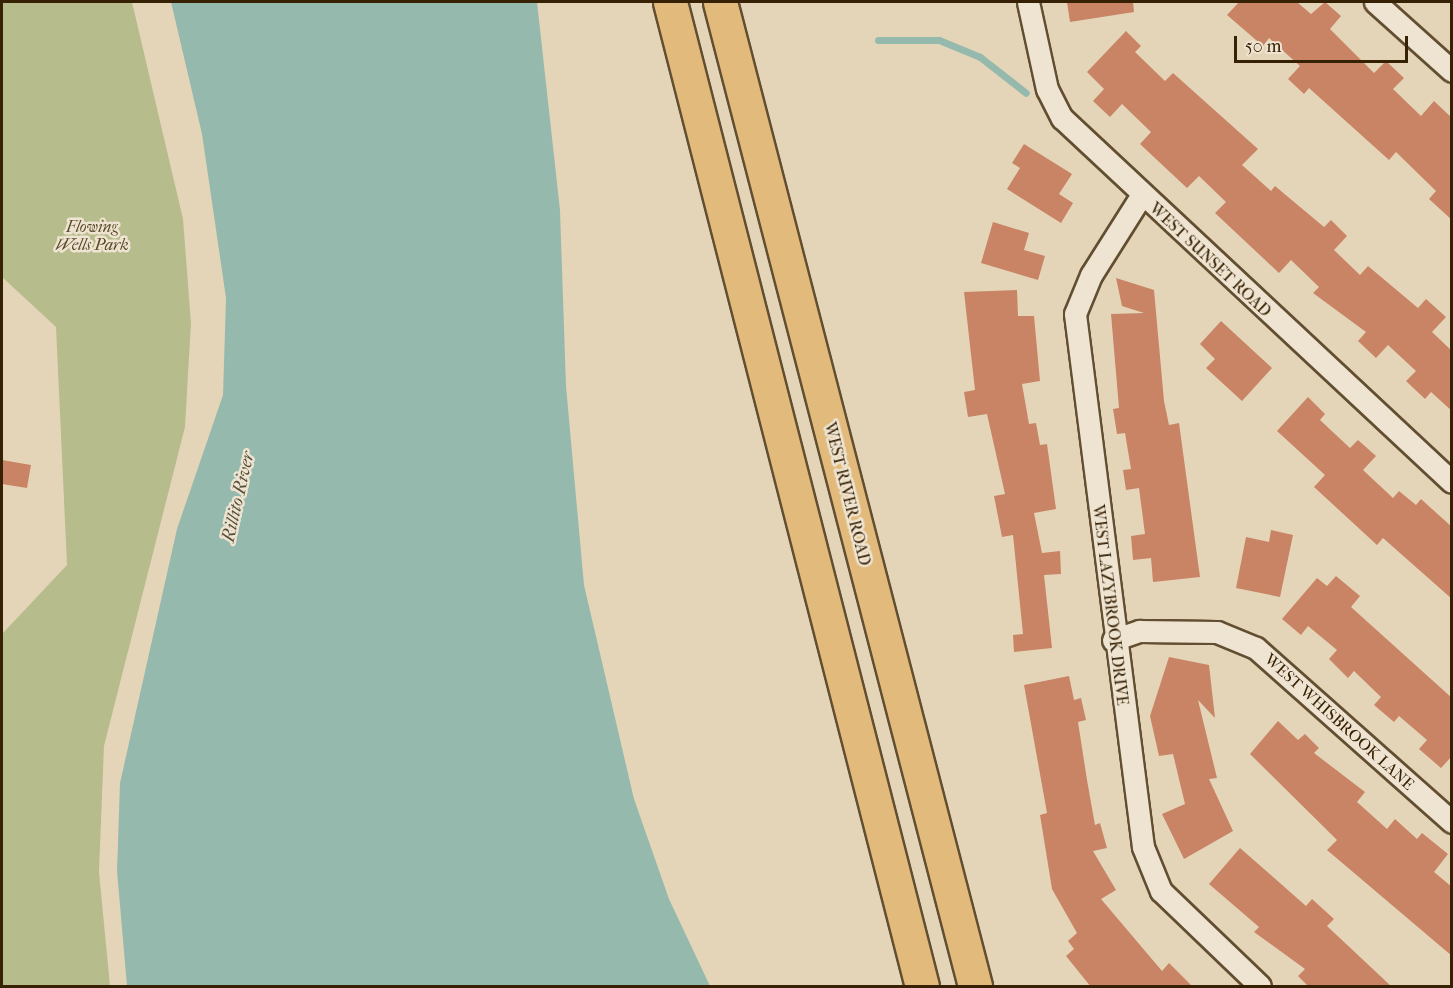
<!DOCTYPE html>
<style>
body{margin:0}
#map{position:relative;width:1453px;height:988px;overflow:hidden;background:#e5d5b8;font-family:"IM FELL French Canon",serif}
div>[style]{position:absolute}
[style*='--x']{left:calc(var(--x)*1px);top:calc(var(--y)*1px);width:calc(var(--w)*1px);rotate:calc(var(--a)*1deg)}
.green>*{inset:0;background:#b7bc8d}
.water>*{inset:0;background:#96b9ae}
.stream>*{height:7px;margin:-3.5px;padding:0 3.5px;transform-origin:3.5px;border-radius:3.5px;background:#96b9ae}
.building>*{inset:0;background:#c88465}
.roads{filter:drop-shadow(2px 0 #624e31) drop-shadow(-2px 0 #624e31) drop-shadow(0 2px #624e31) drop-shadow(0 -2px #624e31)}
.minor>*{height:21px;margin:-10.5px;padding:0 10.5px;transform-origin:10.5px;border-radius:10.5px;background:#eee4d1}
.primary>*{height:33px;margin:-16.5px;padding:0 16.5px;transform-origin:16.5px;border-radius:16.5px;background:#e2ba7c}
span{translate:-50% -50%;white-space:nowrap;text-align:center;line-height:1.15;-webkit-text-stroke:5px #eee4d1;paint-order:stroke}
.park-label{font-size:16px;color:#574826;font-style:italic}
.street-label{font-size:16px;color:#372104}
.water-label{font-size:18px;color:#544f37;font-style:italic}
.frame{position:absolute;inset:0;border:3px solid #372104;pointer-events:none}
.scale{position:absolute;left:1234px;top:36px;width:174px;height:27px;box-sizing:border-box;border:3px solid #372104;border-top:0;padding-left:8px;font-size:18px;line-height:21px;white-space:nowrap;color:#372104;-webkit-text-stroke:4px #eee4d1;paint-order:stroke}
</style>
<div id="map">
<div class="green">
<i style="clip-path:polygon(2px 2px,132px 2px,183px 219px,191px 323px,185px 427px,104px 746px,99px 872px,110px 986px,2px 986px,2px 634px,67px 565px,56px 327px,2px 277px)"></i>
</div>
<div class="water">
<i style="clip-path:polygon(171px 2px,537px 2px,560px 210px,566px 386px,584px 585px,634px 799px,669px 899px,710px 986px,127px 986px,117px 871px,120px 783px,177px 529px,223px 395px,226px 298px,202px 134px)"></i>
</div>
<div class="stream">
<i style="--x:878;--y:40;--w:61;--a:0"></i>
<i style="--x:939;--y:40;--w:44;--a:22.5"></i>
<i style="--x:980;--y:57;--w:58;--a:38"></i>
</div>
<div class="building">
<i style="clip-path:polygon(1067px 2px,1133px 2px,1134px 12px,1070px 22px)"></i>
<i style="clip-path:polygon(1239px 2px,1297px 2px,1311px 14px,1325px 2px,1341px 16px,1330px 29px,1374px 73px,1386px 61px,1404px 78px,1393px 89px,1421px 116px,1434px 101px,1452px 118px,1452px 220px,1429px 199px,1436px 191px,1396px 152px,1389px 160px,1309px 88px,1304px 94px,1288px 79px,1300px 66px,1269px 38px,1263px 46px,1227px 15px)"></i>
<i style="clip-path:polygon(1126px 31px,1141px 46px,1135px 52px,1165px 81px,1173px 73px,1258px 149px,1242px 165px,1271px 191px,1275px 186px,1324px 227px,1331px 220px,1347px 236px,1334px 250px,1360px 275px,1368px 266px,1418px 308px,1426px 299px,1446px 317px,1432px 332px,1452px 351px,1452px 411px,1431px 392px,1425px 399px,1406px 381px,1416px 371px,1388px 345px,1376px 358px,1358px 341px,1366px 332px,1313px 293px,1319px 287px,1291px 260px,1279px 273px,1215px 213px,1226px 202px,1199px 176px,1187px 188px,1157px 160px,1140px 144px,1151px 132px,1122px 104px,1110px 117px,1093px 101px,1104px 89px,1087px 72px)"></i>
<i style="clip-path:polygon(1024px 144px,1072px 174px,1059px 194px,1073px 203px,1061px 223px,1007px 189px,1020px 168px,1012px 163px)"></i>
<i style="clip-path:polygon(993px 222px,1029px 233px,1024px 250px,1045px 256px,1038px 280px,981px 263px)"></i>
<i style="clip-path:polygon(1116px 278px,1154px 290px,1164px 401px,1169px 425px,1179px 423px,1200px 577px,1153px 582px,1151px 558px,1133px 560px,1131px 536px,1145px 534px,1139px 488px,1126px 490px,1123px 470px,1131px 469px,1125px 433px,1117px 434px,1113px 409px,1119px 408px,1111px 314px,1144px 313px,1122px 306px)"></i>
<i style="clip-path:polygon(1017px 290px,1018px 316px,1034px 316px,1040px 381px,1022px 384px,1029px 424px,1036px 423px,1040px 445px,1047px 444px,1056px 509px,1034px 513px,1042px 553px,1060px 551px,1061px 574px,1044px 575px,1052px 648px,1014px 652px,1013px 635px,1023px 634px,1013px 535px,1002px 537px,994px 496px,1005px 494px,987px 414px,968px 417px,964px 392px,975px 390px,964px 292px)"></i>
<i style="clip-path:polygon(1221px 321px,1272px 368px,1242px 401px,1206px 368px,1215px 359px,1200px 344px)"></i>
<i style="clip-path:polygon(1308px 397px,1325px 414px,1320px 420px,1350px 448px,1358px 440px,1376px 456px,1363px 470px,1393px 498px,1399px 491px,1416px 505px,1421px 499px,1452px 527px,1452px 599px,1383px 538px,1377px 545px,1314px 487px,1325px 475px,1277px 431px)"></i>
<i style="clip-path:polygon(2px 460px,31px 465px,27px 488px,2px 484px)"></i>
<i style="clip-path:polygon(1271px 530px,1293px 535px,1280px 597px,1236px 588px,1246px 537px,1269px 542px)"></i>
<i style="clip-path:polygon(1336px 576px,1360px 596px,1351px 607px,1452px 698px,1452px 756px,1441px 768px,1419px 749px,1427px 740px,1399px 716px,1394px 722px,1374px 705px,1381px 697px,1354px 671px,1348px 678px,1329px 659px,1337px 650px,1308px 626px,1301px 635px,1282px 619px,1317px 578px,1327px 586px)"></i>
<i style="clip-path:polygon(1169px 657px,1209px 665px,1215px 718px,1198px 700px,1217px 778px,1209px 779px,1233px 831px,1184px 859px,1162px 814px,1185px 804px,1173px 754px,1159px 756px,1150px 716px)"></i>
<i style="clip-path:polygon(1069px 676px,1074px 700px,1081px 698px,1086px 720px,1078px 722px,1087px 780px,1095px 825px,1100px 823px,1107px 848px,1093px 851px,1116px 890px,1101px 899px,1162px 971px,1169px 963px,1193px 987px,1091px 987px,1066px 956px,1074px 949px,1068px 941px,1077px 933px,1052px 889px,1040px 815px,1047px 813px,1024px 685px)"></i>
<i style="clip-path:polygon(1278px 721px,1298px 740px,1305px 734px,1319px 748px,1314px 753px,1365px 792px,1357px 802px,1387px 829px,1395px 819px,1417px 839px,1422px 833px,1448px 854px,1434px 872px,1452px 887px,1452px 956px,1327px 850px,1337px 840px,1250px 754px)"></i>
<i style="clip-path:polygon(1240px 848px,1306px 906px,1312px 899px,1334px 919px,1327px 926px,1392px 987px,1309px 987px,1298px 976px,1305px 969px,1254px 932px,1259px 927px,1209px 884px)"></i>
</div>
<div class="roads">
<div class="minor">
<i style="--x:1028;--y:2;--w:89;--a:77.7"></i>
<i style="--x:1047;--y:89;--w:33;--a:63"></i>
<i style="--x:1062;--y:118;--w:533;--a:43.03"></i>
<i style="--x:1375;--y:2;--w:103;--a:41.9"></i>
<i style="--x:1141;--y:196;--w:93;--a:122.3"></i>
<i style="--x:1091;--y:275;--w:42;--a:112.3"></i>
<i style="--x:1075;--y:314;--w:537;--a:82.73"></i>
<i style="--x:1143;--y:847;--w:48;--a:67.8"></i>
<i style="--x:1161;--y:891;--w:137;--a:43.8"></i>
<i style="--x:1113;--y:640;--w:28;--a:-19"></i>
<i style="--x:1139;--y:631;--w:78;--a:0.7"></i>
<i style="--x:1217;--y:632;--w:42;--a:22.3"></i>
<i style="--x:1256;--y:648;--w:262;--a:41.6"></i>
</div>
<div class="primary">
<i style="--x:670;--y:2;--w:1016;--a:75.64"></i>
<i style="--x:720;--y:2;--w:1017;--a:75.47"></i>
</div>
</div>
<div class="park-label">
<span style="left:92px;top:236px">Flowing<br>Wells Park</span>
</div>
<div class="street-label">
<span style="left:1210px;top:260px;rotate:43deg">WEST SUNSET ROAD</span>
<span style="left:847px;top:494px;rotate:76deg">WEST RIVER ROAD</span>
<span style="left:1110px;top:605px;rotate:83deg">WEST LAZYBROOK DRIVE</span>
<span style="left:1339px;top:722px;rotate:42deg">WEST WHISBROOK LANE</span>
</div>
<div class="water-label">
<span style="left:239px;top:497px;rotate:-77deg">Rillito River</span>
</div>
<div class="frame"></div>
<div class="scale">50 m</div>
</div>
